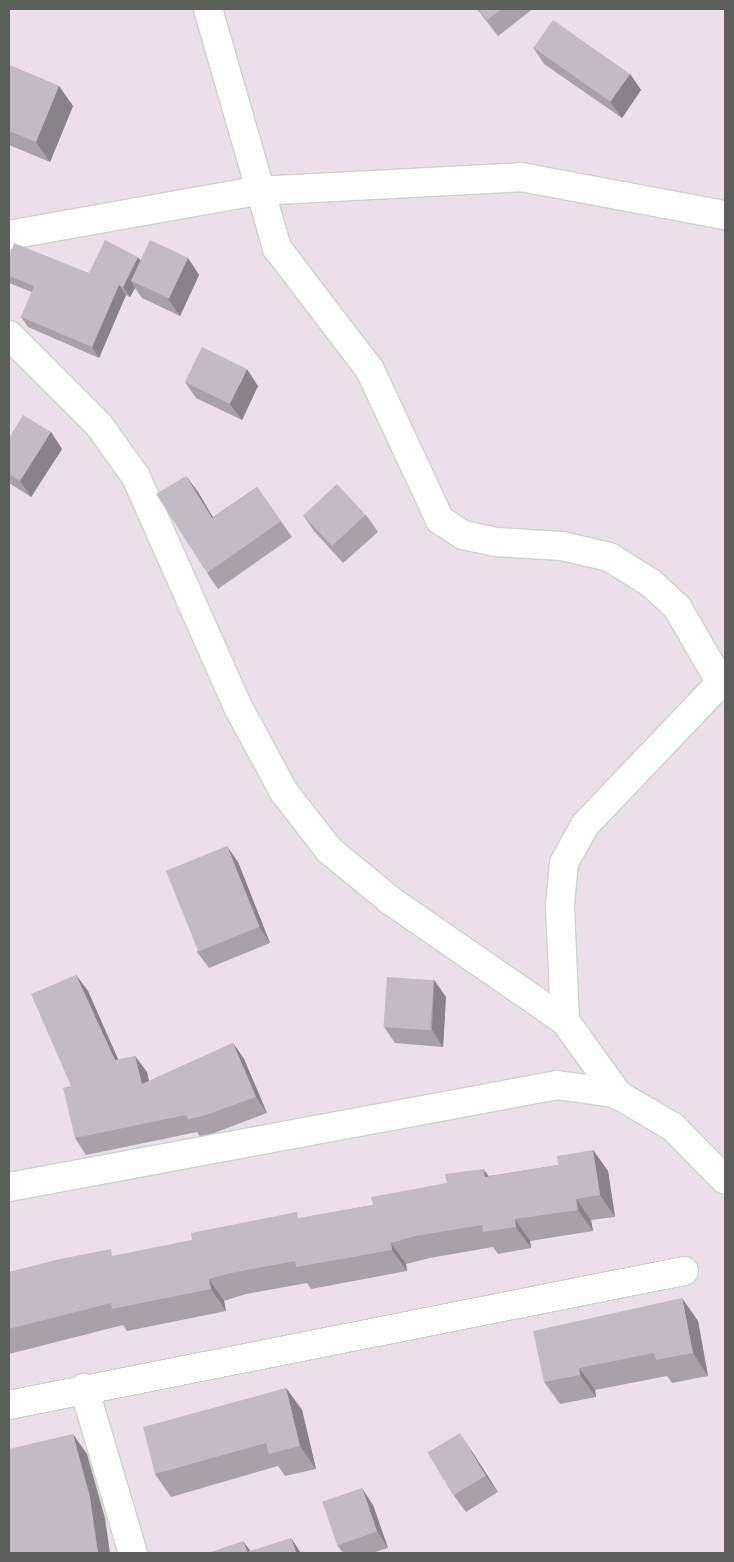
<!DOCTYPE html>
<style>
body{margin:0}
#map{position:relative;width:734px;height:1562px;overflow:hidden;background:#ebe0ea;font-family:Rubik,sans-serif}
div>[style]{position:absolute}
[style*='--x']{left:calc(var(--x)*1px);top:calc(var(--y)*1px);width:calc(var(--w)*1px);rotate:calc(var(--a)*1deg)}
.roads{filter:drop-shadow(1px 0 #ccd2cc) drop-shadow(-1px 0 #ccd2cc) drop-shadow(0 1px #ccd2cc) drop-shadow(0 -1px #ccd2cc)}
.minor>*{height:28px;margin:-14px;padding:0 14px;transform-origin:14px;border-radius:14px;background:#fff}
.wall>*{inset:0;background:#a8a1a8}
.shaded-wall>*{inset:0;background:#888388}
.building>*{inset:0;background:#c3bbc3;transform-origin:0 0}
span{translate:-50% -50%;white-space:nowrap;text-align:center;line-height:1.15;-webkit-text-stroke:4.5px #fff;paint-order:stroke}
.frame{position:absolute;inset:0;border:10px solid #5a6059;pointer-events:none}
</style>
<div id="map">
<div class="roads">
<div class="minor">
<i style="--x:208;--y:9;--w:249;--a:73.9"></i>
<i style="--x:277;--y:248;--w:153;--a:52.7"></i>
<i style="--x:370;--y:370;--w:166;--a:65"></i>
<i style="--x:440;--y:520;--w:27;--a:33"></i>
<i style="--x:463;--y:535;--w:35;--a:12"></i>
<i style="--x:497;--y:542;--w:65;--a:3.5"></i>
<i style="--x:562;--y:546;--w:48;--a:13.2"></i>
<i style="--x:609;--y:557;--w:49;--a:31.8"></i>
<i style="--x:651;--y:583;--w:35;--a:43"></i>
<i style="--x:677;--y:607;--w:88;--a:59.9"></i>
<i style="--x:9;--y:235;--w:252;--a:-10.1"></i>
<i style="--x:257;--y:191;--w:264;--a:-3"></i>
<i style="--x:521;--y:177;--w:208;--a:10.6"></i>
<i style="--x:9;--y:335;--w:127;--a:45"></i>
<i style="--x:99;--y:425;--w:64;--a:54.6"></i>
<i style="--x:136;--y:477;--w:252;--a:66.1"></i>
<i style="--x:238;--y:707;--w:97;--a:61.6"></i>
<i style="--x:284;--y:792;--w:73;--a:52.2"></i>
<i style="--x:329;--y:850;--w:80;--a:39.4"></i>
<i style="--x:391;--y:901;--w:211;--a:34.6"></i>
<i style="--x:565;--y:1021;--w:92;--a:54.2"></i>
<i style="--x:565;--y:1021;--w:116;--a:-92.5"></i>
<i style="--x:560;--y:905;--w:42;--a:-84.6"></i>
<i style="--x:564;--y:863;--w:43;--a:-61.1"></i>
<i style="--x:585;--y:825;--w:203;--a:-46.4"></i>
<i style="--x:9;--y:1187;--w:557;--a:-10.54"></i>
<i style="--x:557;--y:1085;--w:59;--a:7.9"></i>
<i style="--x:615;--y:1093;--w:67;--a:30.4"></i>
<i style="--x:673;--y:1127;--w:74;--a:45.5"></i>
<i style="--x:84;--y:1388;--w:172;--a:73.5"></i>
<i style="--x:9;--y:1405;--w:688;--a:-11.23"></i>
</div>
</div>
<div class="wall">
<i style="clip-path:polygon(477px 9px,533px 9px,498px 36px)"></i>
<i style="clip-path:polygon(533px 47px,630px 74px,641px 90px,622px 118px,544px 64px)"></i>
<i style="clip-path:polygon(9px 65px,59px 86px,73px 106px,50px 162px,9px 145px)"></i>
<i style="clip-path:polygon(9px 256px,89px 273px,140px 260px,188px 258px,199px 275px,180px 316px,142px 298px,135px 288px,130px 297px,126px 295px,99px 358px,28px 327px,21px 317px,32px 292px,9px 283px)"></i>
<i style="clip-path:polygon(185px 382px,258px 386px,242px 420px,196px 398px)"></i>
<i style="clip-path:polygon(51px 432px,62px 449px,31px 497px,9px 483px,9px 438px)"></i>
<i style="clip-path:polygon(186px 476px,198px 492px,213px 517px,257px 487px,292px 537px,218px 589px,207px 573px)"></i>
<i style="clip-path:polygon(303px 515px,366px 515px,378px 532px,343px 563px,314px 531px)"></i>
<i style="clip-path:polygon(238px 862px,270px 943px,209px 968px,197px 952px)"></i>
<i style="clip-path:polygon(76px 975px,88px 991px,118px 1060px,135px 1056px,147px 1072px,149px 1081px,233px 1043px,244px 1059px,267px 1113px,214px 1133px,200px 1136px,197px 1132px,86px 1155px,75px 1138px,71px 1086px)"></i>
<i style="clip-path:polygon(434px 980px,446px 997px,443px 1047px,395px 1043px,384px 1027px)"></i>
<i style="clip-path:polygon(593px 1150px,608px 1171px,615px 1217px,591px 1220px,593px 1231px,530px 1241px,531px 1248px,498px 1254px,493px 1247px,430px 1258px,406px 1264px,407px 1271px,311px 1289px,307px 1283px,246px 1294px,224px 1301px,226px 1311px,127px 1331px,123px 1325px,9px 1354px,9px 1272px,115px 1256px,301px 1218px,373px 1205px,447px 1183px,483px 1169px,489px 1176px,558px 1165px)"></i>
<i style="clip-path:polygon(698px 1321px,708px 1376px,672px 1383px,667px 1376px,595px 1390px,596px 1397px,560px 1404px,544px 1382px)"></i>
<i style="clip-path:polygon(286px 1388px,302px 1410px,316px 1469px,285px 1476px,278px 1466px,171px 1497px,155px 1474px)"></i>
<i style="clip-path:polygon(471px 1450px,498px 1492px,466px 1512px,454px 1496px)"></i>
<i style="clip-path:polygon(373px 1505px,388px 1548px,372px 1553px,343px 1553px,337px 1545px)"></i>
</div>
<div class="shaded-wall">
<i style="clip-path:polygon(630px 74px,641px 90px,622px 118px,610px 102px)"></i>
<i style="clip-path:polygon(59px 86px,73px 106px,50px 162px,36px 142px)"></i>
<i style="clip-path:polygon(138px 257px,145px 267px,131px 281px,135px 288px,130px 297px,123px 287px)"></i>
<i style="clip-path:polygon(188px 258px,199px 275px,180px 316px,168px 299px)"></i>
<i style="clip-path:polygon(119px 285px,126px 295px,99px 358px,92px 347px)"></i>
<i style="clip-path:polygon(247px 369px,258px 386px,242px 420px,230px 404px)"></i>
<i style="clip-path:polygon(51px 432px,62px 449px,31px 497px,20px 481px)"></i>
<i style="clip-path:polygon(186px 476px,198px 492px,223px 535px,212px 518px)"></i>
<i style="clip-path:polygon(227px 846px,238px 862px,270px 943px,259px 927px)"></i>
<i style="clip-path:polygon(76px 975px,88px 991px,126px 1077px,115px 1060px)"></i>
<i style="clip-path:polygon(434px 980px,446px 997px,443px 1047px,432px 1030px)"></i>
<i style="clip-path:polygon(233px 1043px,244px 1059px,267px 1113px,256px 1097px)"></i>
<i style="clip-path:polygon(135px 1056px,147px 1072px,153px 1101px,142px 1084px)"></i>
<i style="clip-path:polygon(593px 1150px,608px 1171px,615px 1217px,600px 1195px)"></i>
<i style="clip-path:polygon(483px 1169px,498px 1190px,485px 1177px)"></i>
<i style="clip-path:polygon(576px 1199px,591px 1220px,593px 1231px,578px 1210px)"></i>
<i style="clip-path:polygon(515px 1219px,530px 1241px,531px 1248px,516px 1227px)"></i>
<i style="clip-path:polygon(391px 1243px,406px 1264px,407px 1271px,392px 1250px)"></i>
<i style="clip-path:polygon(209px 1279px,224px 1301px,226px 1311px,211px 1289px)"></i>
<i style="clip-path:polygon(682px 1298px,698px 1321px,708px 1376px,693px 1353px)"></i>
<i style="clip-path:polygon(579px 1368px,595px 1390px,596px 1397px,580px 1375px)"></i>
<i style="clip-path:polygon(286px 1388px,302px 1410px,316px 1469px,300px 1446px)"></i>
<i style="clip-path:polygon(460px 1433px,471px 1450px,498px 1492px,486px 1476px)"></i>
<i style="clip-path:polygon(73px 1434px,87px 1454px,105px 1518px,110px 1553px,98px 1553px)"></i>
<i style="clip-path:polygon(362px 1488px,373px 1505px,388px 1548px,377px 1531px)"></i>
<i style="clip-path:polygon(291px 1538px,301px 1553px,296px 1553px)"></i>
<i style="clip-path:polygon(243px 1541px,252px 1553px,247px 1552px)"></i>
</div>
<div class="building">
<i style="clip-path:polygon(478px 9px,502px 9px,487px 20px)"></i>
<i style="left:553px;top:20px;width:94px;height:34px;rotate:35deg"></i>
<i style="clip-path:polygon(9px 65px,59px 86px,36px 142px,9px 131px)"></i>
<i style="clip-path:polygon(105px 240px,138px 257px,123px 287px,119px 285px,92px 347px,21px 317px,34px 286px,9px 276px,9px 256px,14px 243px,89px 273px)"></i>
<i style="left:150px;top:240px;width:42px;height:45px;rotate:25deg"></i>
<i style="left:202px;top:347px;width:50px;height:39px;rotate:26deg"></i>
<i style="clip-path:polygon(23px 415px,51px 432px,20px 481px,9px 474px,9px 438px)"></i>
<i style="clip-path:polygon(186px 476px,212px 518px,257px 487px,281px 521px,207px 573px,156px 494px)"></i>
<i style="left:337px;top:484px;width:42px;height:46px;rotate:47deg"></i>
<i style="left:227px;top:846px;width:87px;height:66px;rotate:68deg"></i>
<i style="clip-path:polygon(76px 975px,115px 1060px,135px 1056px,142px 1084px,233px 1043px,256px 1097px,203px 1116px,188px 1119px,186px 1115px,75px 1138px,63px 1088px,71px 1086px,31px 994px)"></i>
<i style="left:387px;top:977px;width:47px;height:50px;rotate:4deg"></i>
<i style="clip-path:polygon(593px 1150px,600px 1195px,576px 1199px,578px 1210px,515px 1219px,516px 1227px,483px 1232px,482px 1225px,415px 1236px,391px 1243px,392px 1250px,296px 1267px,295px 1261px,231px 1273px,209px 1279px,211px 1289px,112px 1309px,111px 1303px,9px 1329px,9px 1272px,60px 1259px,111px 1249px,112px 1256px,192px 1240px,191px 1233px,297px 1212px,298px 1218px,373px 1205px,371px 1197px,447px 1183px,445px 1174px,483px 1169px,485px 1177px,558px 1165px,557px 1156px)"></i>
<i style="clip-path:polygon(682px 1298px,693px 1353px,656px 1360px,654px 1353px,579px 1368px,580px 1375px,544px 1382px,533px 1331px)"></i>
<i style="clip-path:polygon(286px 1388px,300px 1446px,269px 1454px,266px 1443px,155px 1474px,143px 1427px)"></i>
<i style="left:460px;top:1433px;width:50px;height:38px;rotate:59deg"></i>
<i style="clip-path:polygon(73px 1434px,90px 1497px,98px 1553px,9px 1553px,9px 1449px)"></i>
<i style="left:362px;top:1488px;width:46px;height:42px;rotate:71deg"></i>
<i style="clip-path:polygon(291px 1538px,296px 1553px,208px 1553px,243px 1541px,247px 1552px)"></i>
</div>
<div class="frame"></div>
</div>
